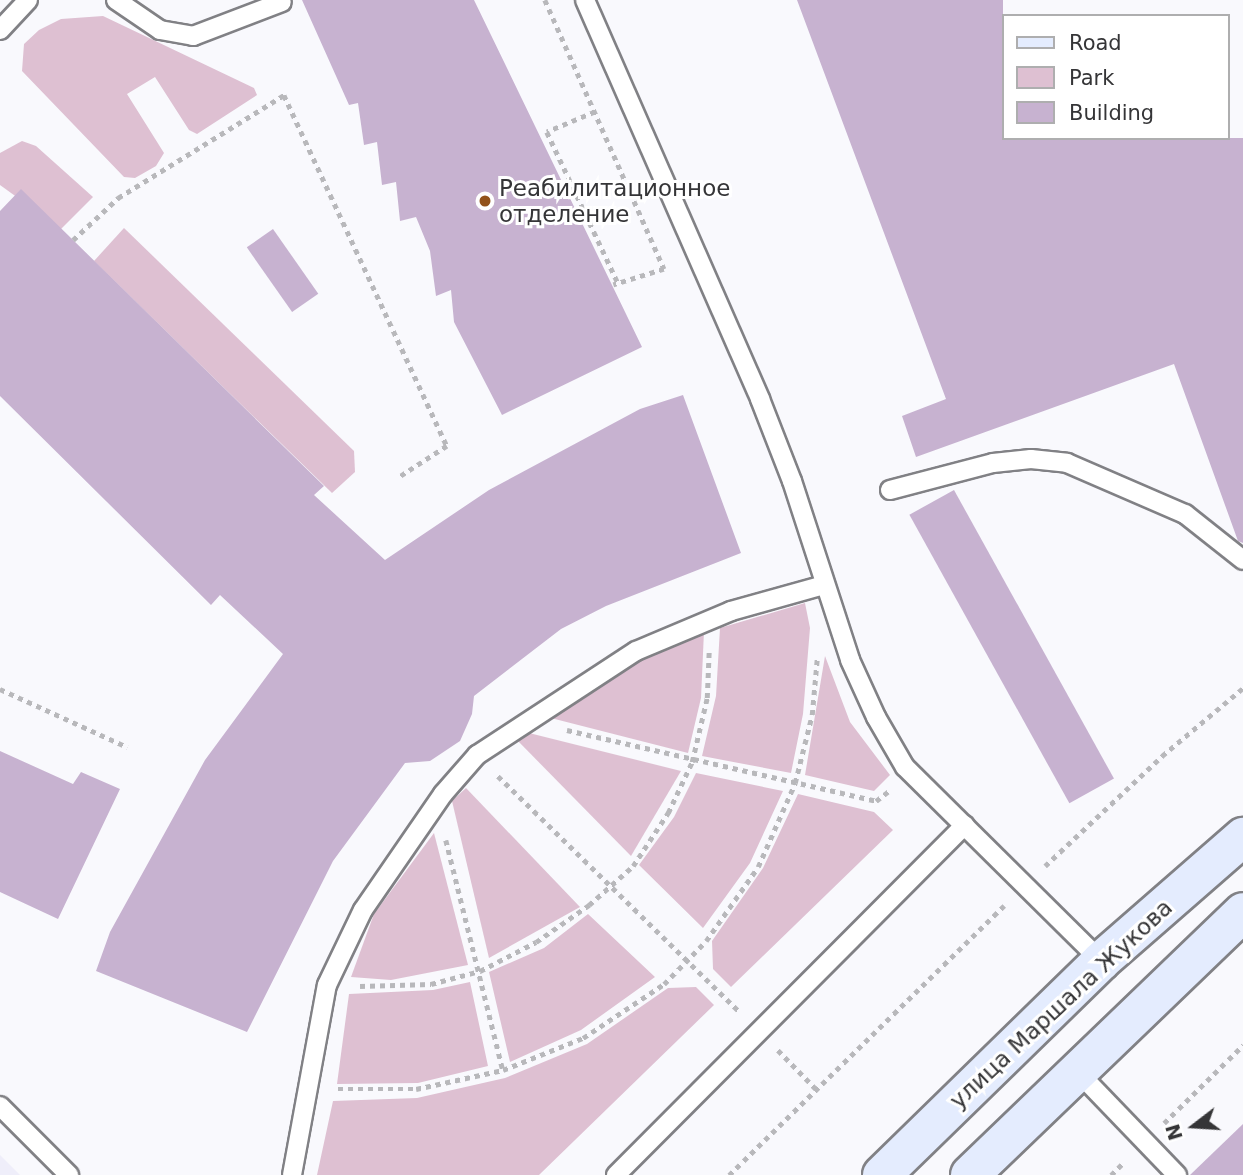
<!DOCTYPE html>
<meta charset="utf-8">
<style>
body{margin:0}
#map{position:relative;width:1243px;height:1175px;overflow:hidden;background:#f9f9fd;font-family:"DejaVu Sans",sans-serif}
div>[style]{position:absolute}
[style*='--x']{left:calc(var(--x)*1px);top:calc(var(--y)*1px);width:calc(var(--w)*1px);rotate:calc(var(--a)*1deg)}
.built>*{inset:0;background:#efeefa}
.green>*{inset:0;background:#dec0d2}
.building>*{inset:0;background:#c7b2d0;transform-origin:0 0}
.path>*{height:4.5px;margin-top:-2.25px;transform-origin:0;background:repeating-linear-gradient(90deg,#b8b8bb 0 5px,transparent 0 10px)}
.roads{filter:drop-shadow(2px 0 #818185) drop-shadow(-2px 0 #818185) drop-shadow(0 2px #818185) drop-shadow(0 -2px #818185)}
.lane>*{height:18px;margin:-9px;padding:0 9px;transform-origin:9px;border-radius:9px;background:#fff}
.secondary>*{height:38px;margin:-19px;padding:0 19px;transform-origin:19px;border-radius:19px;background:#e4ecfe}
.dots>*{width:19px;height:19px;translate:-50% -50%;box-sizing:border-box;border:4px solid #fff;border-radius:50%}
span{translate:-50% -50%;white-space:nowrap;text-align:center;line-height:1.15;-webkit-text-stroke:6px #fff;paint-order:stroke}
.poi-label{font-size:23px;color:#353537}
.left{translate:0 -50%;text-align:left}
.street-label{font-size:23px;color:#353537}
.legend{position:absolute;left:1002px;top:14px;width:228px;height:126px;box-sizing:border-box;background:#fff;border:2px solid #aeaeaf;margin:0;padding:9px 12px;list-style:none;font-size:21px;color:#353537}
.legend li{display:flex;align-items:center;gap:14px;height:35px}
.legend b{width:35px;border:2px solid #aeaeaf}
.north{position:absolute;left:1159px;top:1091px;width:70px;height:70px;-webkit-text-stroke:5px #fff;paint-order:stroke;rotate:253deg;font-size:19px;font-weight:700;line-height:28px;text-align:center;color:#353537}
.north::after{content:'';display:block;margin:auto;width:24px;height:32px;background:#353537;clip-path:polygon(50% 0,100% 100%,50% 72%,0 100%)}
</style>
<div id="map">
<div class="built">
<i style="clip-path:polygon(0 1155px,20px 1175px,0 1175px)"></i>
</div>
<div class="green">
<i style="clip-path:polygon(103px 16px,254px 88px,257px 95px,197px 134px,189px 130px,155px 77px,127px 94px,164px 153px,156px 166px,135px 178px,124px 177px,22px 71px,24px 44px,39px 30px,61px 19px)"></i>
<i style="clip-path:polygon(22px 141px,36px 146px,93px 197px,61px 229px,0 185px,0 153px)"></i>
<i style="clip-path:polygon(124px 228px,354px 451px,355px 472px,332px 493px,94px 261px)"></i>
<i style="clip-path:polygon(805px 603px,810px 628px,803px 714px,791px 773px,702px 756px,716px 696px,720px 628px)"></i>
<i style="clip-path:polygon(704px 631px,701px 698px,688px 753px,543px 716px,642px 658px)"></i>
<i style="clip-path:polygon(825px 656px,850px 722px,890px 775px,874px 791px,805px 775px)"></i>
<i style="clip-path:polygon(525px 732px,681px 771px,631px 856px,516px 739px)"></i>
<i style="clip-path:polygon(696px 773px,783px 791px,750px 863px,703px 928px,639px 865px,674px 817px)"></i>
<i style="clip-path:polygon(466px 788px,580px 907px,489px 958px,452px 801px)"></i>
<i style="clip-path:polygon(798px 794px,874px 812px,893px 830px,731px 987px,713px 969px,712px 941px,763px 868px)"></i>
<i style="clip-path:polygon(434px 833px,468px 965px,391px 980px,351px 977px,374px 914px)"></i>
<i style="clip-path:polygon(588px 914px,655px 977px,581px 1030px,510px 1062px,489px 972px,544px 948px)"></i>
<i style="clip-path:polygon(470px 982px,488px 1066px,418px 1083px,337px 1084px,349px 994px,433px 990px)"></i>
<i style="clip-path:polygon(696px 987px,714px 1005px,539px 1175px,317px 1175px,333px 1101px,417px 1098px,505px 1078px,587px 1044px,668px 988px)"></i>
</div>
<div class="building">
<i style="clip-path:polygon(302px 0,474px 0,642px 347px,502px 415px,454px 322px,451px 290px,436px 296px,430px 251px,416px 217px,400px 221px,396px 182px,382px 185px,377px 142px,364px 145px,358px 103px,349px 105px)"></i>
<i style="clip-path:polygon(797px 0,1003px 0,1003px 138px,1243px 138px,1243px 543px,1238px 541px,1174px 364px,916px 457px,902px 416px,946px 399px)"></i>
<i style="clip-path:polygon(21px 189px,324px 486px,314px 495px,385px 560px,489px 490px,640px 409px,683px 395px,741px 553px,606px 606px,561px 629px,474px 696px,472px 714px,460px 741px,430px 761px,405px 763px,333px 861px,247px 1032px,96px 971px,110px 932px,205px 760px,283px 654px,220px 595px,211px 605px,0 396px,0 211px)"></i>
<i style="left:273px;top:229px;width:79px;height:32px;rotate:55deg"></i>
<i style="left:954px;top:490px;width:330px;height:51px;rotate:61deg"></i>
<i style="clip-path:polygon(0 751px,73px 784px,81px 772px,120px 789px,58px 919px,0 892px)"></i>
<i style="clip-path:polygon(1243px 1124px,1243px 1175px,1190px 1175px)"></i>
</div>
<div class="path">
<i style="--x:545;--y:0;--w:294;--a:66.1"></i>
<i style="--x:664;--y:269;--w:53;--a:162.6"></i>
<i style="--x:595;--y:112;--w:52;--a:157.4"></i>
<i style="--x:547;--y:132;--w:167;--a:64.8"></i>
<i style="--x:73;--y:240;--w:62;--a:-43"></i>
<i style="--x:118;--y:198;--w:195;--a:-31.8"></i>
<i style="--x:284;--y:95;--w:387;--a:65.1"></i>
<i style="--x:447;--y:446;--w:59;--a:146.9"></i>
<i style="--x:0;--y:689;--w:140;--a:24.5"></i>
<i style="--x:567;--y:730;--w:317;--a:12.9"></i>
<i style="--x:876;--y:801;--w:18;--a:-38"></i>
<i style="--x:498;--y:776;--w:338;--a:44.3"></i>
<i style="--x:446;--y:840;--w:237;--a:76.1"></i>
<i style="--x:1045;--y:866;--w:161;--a:-43.2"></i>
<i style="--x:1162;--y:756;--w:106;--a:-40"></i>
<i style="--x:360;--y:986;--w:71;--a:-1.6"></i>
<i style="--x:431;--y:984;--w:51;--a:-14.9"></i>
<i style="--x:480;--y:971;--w:63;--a:-27.4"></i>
<i style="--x:536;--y:942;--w:65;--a:-34.9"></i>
<i style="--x:589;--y:905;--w:59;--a:-41.6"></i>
<i style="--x:633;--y:866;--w:64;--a:-56.6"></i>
<i style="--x:668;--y:813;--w:56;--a:-64.8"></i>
<i style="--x:692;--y:762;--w:66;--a:-76.8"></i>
<i style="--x:707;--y:698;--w:47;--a:-87.6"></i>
<i style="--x:778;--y:1050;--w:56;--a:45.7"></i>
<i style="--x:338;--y:1089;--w:78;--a:0"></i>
<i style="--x:416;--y:1089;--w:89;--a:-12.3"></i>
<i style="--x:503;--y:1070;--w:86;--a:-21.8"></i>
<i style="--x:583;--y:1038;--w:97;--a:-33.7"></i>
<i style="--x:664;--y:984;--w:60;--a:-45.7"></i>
<i style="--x:706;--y:941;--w:90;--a:-54.9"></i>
<i style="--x:758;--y:867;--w:92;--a:-66.2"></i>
<i style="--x:795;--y:783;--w:70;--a:-76"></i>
<i style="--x:812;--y:715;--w:56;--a:-84.9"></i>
<i style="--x:1164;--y:1123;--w:111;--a:-44.6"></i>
<i style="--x:729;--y:1175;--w:385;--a:-44.4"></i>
<i style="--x:1111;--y:1175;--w:20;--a:-45"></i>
</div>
<div class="roads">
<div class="lane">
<i style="--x:116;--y:0;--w:53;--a:34.3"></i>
<i style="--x:160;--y:30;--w:34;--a:10"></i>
<i style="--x:193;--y:36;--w:95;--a:-20.9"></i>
<i style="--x:585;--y:0;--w:436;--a:66.3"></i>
<i style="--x:760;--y:399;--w:88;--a:68.7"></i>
<i style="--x:792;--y:481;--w:188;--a:72"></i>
<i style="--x:850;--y:660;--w:63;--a:65.5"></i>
<i style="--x:876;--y:717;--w:58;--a:59.9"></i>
<i style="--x:905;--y:767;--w:276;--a:44.7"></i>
<i style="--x:0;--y:30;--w:41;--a:-47"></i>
<i style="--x:890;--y:490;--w:106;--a:-14.7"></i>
<i style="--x:993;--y:463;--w:38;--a:-6"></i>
<i style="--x:1031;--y:459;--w:36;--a:6"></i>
<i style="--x:1067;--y:463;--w:129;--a:23.4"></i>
<i style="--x:1185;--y:514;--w:74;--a:38.4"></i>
<i style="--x:1076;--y:1070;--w:146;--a:46.1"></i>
<i style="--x:0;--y:1106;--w:98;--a:45"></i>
<i style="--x:292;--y:1175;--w:193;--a:-79.6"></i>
<i style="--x:327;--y:985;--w:83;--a:-64.4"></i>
<i style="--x:363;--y:910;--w:141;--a:-55.4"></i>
<i style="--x:443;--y:794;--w:52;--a:-48.9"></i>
<i style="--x:477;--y:755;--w:190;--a:-33.2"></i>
<i style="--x:636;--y:651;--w:103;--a:-22.8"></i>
<i style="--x:731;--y:611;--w:97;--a:-15.6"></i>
<i style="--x:616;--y:1175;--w:494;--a:-45.1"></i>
</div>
<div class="secondary">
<i style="--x:882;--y:1175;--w:306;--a:-44.3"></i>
<i style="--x:1101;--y:961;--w:189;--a:-41.1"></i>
<i style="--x:970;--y:1175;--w:379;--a:-43.9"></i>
</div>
</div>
<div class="dots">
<i style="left:485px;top:201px;background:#92521b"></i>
</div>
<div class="poi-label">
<span class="left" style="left:499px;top:201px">Реабилитационное<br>отделение</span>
</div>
<div class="street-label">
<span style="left:1061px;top:1004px;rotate:-43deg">улица Маршала Жукова</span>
</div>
<ul class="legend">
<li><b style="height:9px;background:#e4ecfe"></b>Road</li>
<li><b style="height:19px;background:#dec0d2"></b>Park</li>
<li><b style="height:19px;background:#c7b2d0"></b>Building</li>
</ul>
<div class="north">N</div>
</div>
